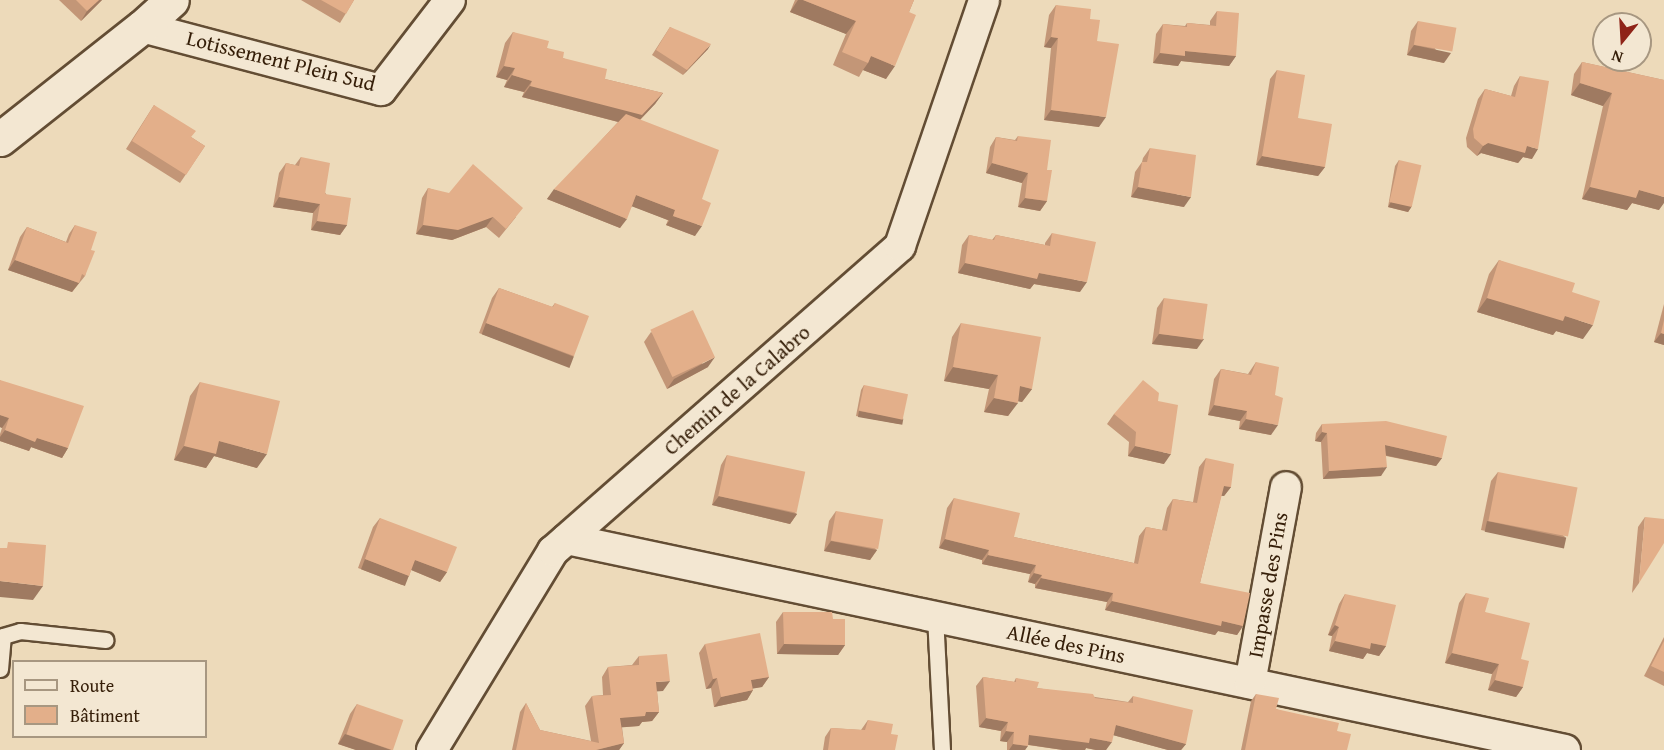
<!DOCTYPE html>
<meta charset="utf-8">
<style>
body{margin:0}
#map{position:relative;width:1664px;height:750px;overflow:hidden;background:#eddaba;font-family:"Gentium Book Plus",serif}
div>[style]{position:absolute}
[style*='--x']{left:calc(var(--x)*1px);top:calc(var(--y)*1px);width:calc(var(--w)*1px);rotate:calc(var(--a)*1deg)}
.roads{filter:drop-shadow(2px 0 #634d34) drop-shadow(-2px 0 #634d34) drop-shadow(0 2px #634d34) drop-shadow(0 -2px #634d34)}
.lane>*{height:15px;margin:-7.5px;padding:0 7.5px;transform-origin:7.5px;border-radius:7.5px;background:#f3e7d2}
.street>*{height:30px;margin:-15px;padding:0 15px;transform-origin:15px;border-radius:15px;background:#f3e7d2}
.secondary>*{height:33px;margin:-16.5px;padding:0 16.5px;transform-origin:16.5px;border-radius:16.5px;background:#f3e7d2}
.wall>*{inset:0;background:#c39677}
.shaded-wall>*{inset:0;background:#9f7a61;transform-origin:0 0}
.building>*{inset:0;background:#e3af8a;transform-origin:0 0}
span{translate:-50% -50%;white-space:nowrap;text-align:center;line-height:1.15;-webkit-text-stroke:4.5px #f3e7d2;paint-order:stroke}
.street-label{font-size:21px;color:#351e08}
.legend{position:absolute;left:12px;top:660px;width:195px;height:78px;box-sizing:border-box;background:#f3e7d2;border:2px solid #a79781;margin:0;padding:8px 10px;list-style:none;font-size:18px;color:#351e08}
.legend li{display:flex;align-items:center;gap:12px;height:30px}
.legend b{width:30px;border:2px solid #a79781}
.north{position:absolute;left:1592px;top:12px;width:60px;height:60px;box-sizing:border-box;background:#f3e7d2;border:2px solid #a79781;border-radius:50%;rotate:198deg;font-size:16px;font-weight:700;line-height:24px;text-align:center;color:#351e08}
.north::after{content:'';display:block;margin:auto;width:21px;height:27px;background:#8f2418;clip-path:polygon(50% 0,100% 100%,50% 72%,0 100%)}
</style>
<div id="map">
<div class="roads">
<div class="lane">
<i style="--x:935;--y:616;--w:134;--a:87"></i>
<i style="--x:0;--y:669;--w:33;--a:-85"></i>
<i style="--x:3;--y:636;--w:18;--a:-16"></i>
<i style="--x:20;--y:631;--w:86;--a:6"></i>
</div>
<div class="street">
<i style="--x:142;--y:27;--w:247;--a:14.8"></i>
<i style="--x:381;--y:90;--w:113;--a:-52.5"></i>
<i style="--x:567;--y:539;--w:1020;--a:11.94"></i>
<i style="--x:1250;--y:683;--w:199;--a:-79.6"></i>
<i style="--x:432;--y:750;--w:233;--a:-58.7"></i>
<i style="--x:553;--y:551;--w:462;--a:-41.3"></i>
<i style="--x:900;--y:246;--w:260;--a:-71.1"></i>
</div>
<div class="secondary">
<i style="--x:0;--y:139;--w:181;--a:-38.3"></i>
<i style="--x:142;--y:27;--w:40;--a:-42"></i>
</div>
</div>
<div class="wall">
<i style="clip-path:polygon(59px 0,102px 0,81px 21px)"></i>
<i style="clip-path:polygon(301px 0,354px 0,340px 23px)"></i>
<i style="clip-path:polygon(795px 0,914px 0,909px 12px,886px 79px,863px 70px,859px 77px,833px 65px,846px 34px,790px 12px)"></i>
<i style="clip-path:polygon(1056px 5px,1090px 19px,1097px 41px,1099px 127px,1044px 120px,1051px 48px,1044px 47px,1049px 15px)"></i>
<i style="clip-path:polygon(1217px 11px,1236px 56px,1229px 66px,1181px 61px,1178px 66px,1153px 63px,1156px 34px,1163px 24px,1185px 26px,1187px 23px,1210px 25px,1210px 21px)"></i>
<i style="clip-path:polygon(1418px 21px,1444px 63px,1407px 55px,1411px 31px)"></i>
<i style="clip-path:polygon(670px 27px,708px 49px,683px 75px,652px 55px)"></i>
<i style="clip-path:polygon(513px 32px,547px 48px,563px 58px,605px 79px,663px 93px,655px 104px,640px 120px,702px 199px,695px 236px,666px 225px,668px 220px,632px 206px,620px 228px,547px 199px,618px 122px,522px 97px,524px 92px,504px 87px,507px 80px,496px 77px,505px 43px)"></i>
<i style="clip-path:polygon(1582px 62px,1664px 80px,1659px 210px,1632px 203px,1627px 210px,1582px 199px,1603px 106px,1571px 95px,1574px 74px)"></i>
<i style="clip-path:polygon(1277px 70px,1298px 118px,1325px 167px,1318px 176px,1256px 165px,1270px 79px)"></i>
<i style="clip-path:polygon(1520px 76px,1532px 159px,1523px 157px,1518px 163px,1481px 153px,1477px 156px,1467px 147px,1466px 138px,1478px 99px,1485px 89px,1511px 96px,1514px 86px)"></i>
<i style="clip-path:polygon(154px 105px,191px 137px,205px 146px,180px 183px,126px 149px)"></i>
<i style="clip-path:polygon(1018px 136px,1047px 170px,1047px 201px,1040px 211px,1018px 207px,1022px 183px,986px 173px,990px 147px,996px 137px,1015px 140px)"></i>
<i style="clip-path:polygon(1150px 148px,1184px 207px,1131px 197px,1135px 172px,1142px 162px,1143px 158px)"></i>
<i style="clip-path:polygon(301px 157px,347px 225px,340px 235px,311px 230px,313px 213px,273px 207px,279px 173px,286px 163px,295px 165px)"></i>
<i style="clip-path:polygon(1399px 160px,1412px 206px,1408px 212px,1388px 207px,1395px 166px)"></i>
<i style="clip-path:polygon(428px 188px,516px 217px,499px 238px,486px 227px,452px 240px,416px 234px,422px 198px)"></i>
<i style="clip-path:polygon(75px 225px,91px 250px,85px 276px,72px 292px,8px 270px,20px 237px,27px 227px,66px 242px,69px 234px)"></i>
<i style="clip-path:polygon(1052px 233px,1080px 292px,1034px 284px,1030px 289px,958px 273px,962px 245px,969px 235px,992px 240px,996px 235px,1045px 245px,1045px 243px)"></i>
<i style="clip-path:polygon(1499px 260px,1572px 292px,1583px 339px,1556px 331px,1553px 335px,1477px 312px,1489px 274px)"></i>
<i style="clip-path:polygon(499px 288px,552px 307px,555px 303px,574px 356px,567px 366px,479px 333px,492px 298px)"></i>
<i style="clip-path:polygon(1164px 298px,1197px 349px,1152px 344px,1157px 308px)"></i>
<i style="clip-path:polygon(1664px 304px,1664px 345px,1654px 342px)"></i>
<i style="clip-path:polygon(961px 323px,1032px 389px,1022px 402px,1018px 401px,1008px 416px,984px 412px,989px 389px,944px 381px,952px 337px)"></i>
<i style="clip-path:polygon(651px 332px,708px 367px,667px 389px,644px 342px)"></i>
<i style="clip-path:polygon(1256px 362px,1275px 395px,1271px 435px,1239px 429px,1240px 421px,1208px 415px,1214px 379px,1221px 369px,1248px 374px)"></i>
<i style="clip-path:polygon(0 380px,68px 448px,62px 458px,31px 447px,29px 451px,0 441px,0 434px,2px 428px,0 427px)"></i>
<i style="clip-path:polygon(200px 382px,257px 468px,214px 456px,206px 468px,174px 460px,190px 396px)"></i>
<i style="clip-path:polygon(864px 385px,899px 424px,856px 416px,861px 390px)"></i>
<i style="clip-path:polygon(1158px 401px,1164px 464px,1128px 456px,1129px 442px,1107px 424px,1114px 414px)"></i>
<i style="clip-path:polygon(1322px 424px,1442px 458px,1436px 466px,1386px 456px,1381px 476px,1323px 479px,1321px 442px,1315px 441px,1316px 433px)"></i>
<i style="clip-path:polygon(727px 455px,797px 514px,790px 524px,712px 505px,721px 465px)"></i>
<i style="clip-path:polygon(1206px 458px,1231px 487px,1224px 496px,1221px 496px,1200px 583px,1243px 626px,1237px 635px,1218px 631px,1215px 635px,1105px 610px,1107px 602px,1035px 588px,1035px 584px,1028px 582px,1030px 574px,982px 564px,982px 560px,939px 548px,947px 508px,954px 498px,1014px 537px,1134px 563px,1139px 536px,1146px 527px,1162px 530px,1167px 508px,1173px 499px,1193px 502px,1199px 467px)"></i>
<i style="clip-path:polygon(1498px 472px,1566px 538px,1559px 547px,1481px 530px,1491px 481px)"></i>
<i style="clip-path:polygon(836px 511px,877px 550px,870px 560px,824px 551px,829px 521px)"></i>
<i style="clip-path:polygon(1645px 517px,1639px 583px,1632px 593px,1638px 527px)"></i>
<i style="clip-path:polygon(380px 518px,447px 572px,440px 582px,411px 570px,409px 576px,402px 585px,358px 568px,373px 527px)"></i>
<i style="clip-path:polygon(1466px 593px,1485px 612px,1521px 659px,1523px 687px,1516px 697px,1488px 690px,1492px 674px,1445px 663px,1459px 603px)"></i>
<i style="clip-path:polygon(1345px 594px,1386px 646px,1379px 656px,1367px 653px,1363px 659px,1329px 651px,1332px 636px,1328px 635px,1339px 604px)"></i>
<i style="clip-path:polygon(783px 612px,833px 619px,845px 645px,838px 655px,777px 654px,776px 622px)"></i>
<i style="clip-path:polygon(1664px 637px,1664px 686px,1644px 676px)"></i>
<i style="clip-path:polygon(705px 644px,769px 677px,762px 687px,753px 688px,753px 690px,747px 700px,714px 707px,711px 688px,706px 689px,699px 653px)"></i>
<i style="clip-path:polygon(639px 656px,663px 691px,657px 691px,659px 712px,652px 721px,642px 722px,639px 726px,622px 727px,624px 743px,619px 750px,512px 750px,520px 712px,526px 703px,540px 730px,591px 741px,585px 706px,592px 696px,603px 695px,602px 677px,608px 667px,632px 665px)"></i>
<i style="clip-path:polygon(983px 677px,1014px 682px,1016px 678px,1037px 688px,1128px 702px,1133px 696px,1186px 744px,1181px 750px,1168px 750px,1113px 735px,1106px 750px,1096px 750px,1086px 748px,1085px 750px,1063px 750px,1028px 745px,1025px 750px,1007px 750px,1007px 742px,1000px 741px,1001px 731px,979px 727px,976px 686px)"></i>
<i style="clip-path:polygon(1256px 694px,1276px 709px,1337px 731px,1347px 750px,1241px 750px,1251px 701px)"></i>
<i style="clip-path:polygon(357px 704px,392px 750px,356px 750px,338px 744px,350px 714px)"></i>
<i style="clip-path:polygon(868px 720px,891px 734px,895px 750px,823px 750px,825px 737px,831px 728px,861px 730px)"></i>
</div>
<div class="shaded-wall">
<i style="clip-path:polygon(99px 0,102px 0,81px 21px,87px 11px)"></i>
<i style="clip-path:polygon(798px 0,803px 0,856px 21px,846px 34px,790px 12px)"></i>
<i style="clip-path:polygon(1051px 37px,1058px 38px,1051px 48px,1044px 47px)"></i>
<i style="clip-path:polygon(711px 44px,708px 49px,683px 75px,687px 70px)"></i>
<i style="clip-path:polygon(1414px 45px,1451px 53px,1444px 63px,1407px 55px)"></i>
<i style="clip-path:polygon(1185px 51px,1236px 56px,1229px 66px,1181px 61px,1178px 66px,1153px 63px,1160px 53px)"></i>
<i style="clip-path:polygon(871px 56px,895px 66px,886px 79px,863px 70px,868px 63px)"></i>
<i style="clip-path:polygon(504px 66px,515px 68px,507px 80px,496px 77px)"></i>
<i style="clip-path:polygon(512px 75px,532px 81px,524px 92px,504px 87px)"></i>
<i style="clip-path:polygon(1580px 83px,1612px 93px,1603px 106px,1571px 95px)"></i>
<i style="clip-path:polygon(530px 86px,663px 93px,655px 104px,634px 126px,522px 97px)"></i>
<i style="clip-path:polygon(1051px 110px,1106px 117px,1099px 127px,1044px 120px)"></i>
<i style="clip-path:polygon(1488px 143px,1527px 146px,1538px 149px,1532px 159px,1523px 157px,1518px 163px,1481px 153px,1477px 156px,1483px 146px)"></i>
<i style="clip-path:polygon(1262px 156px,1325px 167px,1318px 176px,1256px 165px)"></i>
<i style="clip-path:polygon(992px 163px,1028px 173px,1022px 183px,986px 173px)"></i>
<i style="clip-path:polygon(1138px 187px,1191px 197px,1184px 207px,1131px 197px)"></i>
<i style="clip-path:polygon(1590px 187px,1639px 190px,1664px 197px,1664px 203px,1659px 210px,1632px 203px,1627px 210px,1582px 199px)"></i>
<i style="clip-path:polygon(554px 189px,627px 219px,620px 228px,547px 199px)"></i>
<i style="left:636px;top:195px;width:42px;height:12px;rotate:21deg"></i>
<i style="clip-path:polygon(279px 197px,320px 204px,313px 213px,273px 207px)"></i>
<i style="clip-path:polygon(1025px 198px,1047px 201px,1040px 211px,1018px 207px)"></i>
<i style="clip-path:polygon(1391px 202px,1412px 206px,1408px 212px,1388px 207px)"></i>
<i style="clip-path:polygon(673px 216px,702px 226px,695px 236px,666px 225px)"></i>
<i style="clip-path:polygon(493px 217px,486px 227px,452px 240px,416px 234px,423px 225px)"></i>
<i style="clip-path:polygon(317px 221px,347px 225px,340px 235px,311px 230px)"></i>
<i style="clip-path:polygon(15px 260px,79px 283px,72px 292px,8px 270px)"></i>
<i style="clip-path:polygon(965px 263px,1039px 273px,1087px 282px,1080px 292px,1034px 284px,1030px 289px,958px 273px)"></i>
<i style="clip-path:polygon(1487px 298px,1565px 316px,1593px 325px,1583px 339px,1556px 331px,1553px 335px,1477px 312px)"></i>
<i style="left:486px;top:323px;width:94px;height:12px;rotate:21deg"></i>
<i style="clip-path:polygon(1661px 333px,1664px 334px,1664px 345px,1654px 342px)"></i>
<i style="clip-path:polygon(1159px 334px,1204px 339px,1197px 349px,1152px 344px)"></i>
<i style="clip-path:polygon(715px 357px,708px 367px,667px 389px,674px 379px)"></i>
<i style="clip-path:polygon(953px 367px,998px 375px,989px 389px,944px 381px)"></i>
<i style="clip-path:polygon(1020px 386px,1032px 389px,1022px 402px,1011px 400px)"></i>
<i style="clip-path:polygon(994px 398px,1018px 403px,1008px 416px,984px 412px)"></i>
<i style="clip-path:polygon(1214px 405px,1247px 411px,1240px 421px,1208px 415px)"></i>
<i style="left:859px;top:411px;width:45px;height:6px;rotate:10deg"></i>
<i style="clip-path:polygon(0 415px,9px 418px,2px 428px,0 427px)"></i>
<i style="clip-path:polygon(1246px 419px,1278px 425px,1271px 435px,1239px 429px)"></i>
<i style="clip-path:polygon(5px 430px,37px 438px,68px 448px,62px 458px,31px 447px,29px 451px,0 441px,0 437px)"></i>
<i style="clip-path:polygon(1322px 432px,1327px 433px,1321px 442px,1315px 441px)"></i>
<i style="clip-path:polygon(219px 441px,267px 454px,257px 468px,214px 456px,206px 468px,174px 460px,184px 446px)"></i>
<i style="clip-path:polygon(1385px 445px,1442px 458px,1436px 466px,1379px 454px)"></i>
<i style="clip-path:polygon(1135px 446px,1171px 454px,1164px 464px,1128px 456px)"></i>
<i style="clip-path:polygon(1387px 467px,1381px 476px,1323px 479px,1329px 471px)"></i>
<i style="clip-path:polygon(1224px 486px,1231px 487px,1224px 496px,1217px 495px)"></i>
<i style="clip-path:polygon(719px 496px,797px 514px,790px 524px,712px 505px)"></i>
<i style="left:1487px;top:521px;width:81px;height:11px;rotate:12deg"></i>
<i style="clip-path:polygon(945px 539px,989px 550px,982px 560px,939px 548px)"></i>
<i style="clip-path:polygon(831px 541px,877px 550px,870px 560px,824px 551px)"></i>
<i style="clip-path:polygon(988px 555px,1036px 565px,1030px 574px,982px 564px)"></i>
<i style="left:365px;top:559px;width:47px;height:11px;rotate:21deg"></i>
<i style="clip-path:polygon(415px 560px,447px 572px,440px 582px,409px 569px)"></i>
<i style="clip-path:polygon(1034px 573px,1042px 575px,1035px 584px,1028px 582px)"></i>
<i style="clip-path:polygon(1041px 578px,1113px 593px,1107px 602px,1035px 588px)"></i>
<i style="clip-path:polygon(0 581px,43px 586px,33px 600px,0 597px)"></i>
<i style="clip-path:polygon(1112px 601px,1222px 621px,1243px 626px,1237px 635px,1218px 631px,1215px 635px,1105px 610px)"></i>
<i style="clip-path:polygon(1335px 625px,1339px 627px,1332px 636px,1328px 635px)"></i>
<i style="clip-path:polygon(1335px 641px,1371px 643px,1386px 646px,1379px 656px,1367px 653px,1363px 659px,1329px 651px)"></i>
<i style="clip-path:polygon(784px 644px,845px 645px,838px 655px,777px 654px)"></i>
<i style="clip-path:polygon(1452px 653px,1499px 664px,1492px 674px,1445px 663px)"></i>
<i style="clip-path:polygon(769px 677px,762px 687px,745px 690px,751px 680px)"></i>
<i style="clip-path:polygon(717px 678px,711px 688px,706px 689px,713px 679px)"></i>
<i style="clip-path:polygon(1495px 680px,1523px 687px,1516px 697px,1488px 690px)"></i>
<i style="clip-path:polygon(670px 681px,663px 691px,649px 692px,656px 682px)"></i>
<i style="clip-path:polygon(753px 690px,747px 700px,714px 707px,721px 697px)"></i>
<i style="clip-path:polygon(646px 712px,659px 712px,652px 721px,642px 722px,639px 726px,614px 728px,620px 718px)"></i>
<i style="clip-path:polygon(986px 718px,1008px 722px,1001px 731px,979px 727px)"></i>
<i style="clip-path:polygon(1116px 725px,1186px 744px,1181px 750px,1168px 750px,1109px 734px)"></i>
<i style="clip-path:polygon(1006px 731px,1014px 732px,1007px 742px,1000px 741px)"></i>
<i style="clip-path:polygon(345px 734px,391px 750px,356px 750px,338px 744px)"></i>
<i style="clip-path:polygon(1029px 735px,1090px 738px,1112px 742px,1106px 750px,1096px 750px,1086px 748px,1085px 750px,1063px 750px,1023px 744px)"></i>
<i style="clip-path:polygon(624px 743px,619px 750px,596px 750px)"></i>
<i style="clip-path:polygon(1013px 744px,1028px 746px,1025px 750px,1009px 750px)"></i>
</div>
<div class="building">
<i style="clip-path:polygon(76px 0,99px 0,87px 11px)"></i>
<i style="clip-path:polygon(321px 0,354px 0,346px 14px)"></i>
<i style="clip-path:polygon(803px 0,914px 0,909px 12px,916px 15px,895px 66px,871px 56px,868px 63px,842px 52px,856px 21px)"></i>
<i style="clip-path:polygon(1056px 5px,1091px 9px,1090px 19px,1100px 20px,1097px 41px,1119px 44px,1106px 117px,1051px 110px,1058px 38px,1051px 37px)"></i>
<i style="clip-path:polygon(1217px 11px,1239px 13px,1236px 56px,1185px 51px,1185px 56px,1160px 53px,1163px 24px,1187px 27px,1187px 23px,1216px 26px)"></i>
<i style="left:1418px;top:21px;width:39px;height:24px;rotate:10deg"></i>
<i style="clip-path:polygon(670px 27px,711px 44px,687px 70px,656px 50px)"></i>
<i style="clip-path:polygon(513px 32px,549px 41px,547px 48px,564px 52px,563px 58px,607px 69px,605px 79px,663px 93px,642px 115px,530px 86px,532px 81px,512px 75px,515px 68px,504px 66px)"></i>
<i style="clip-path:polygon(1582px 62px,1664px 80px,1664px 197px,1639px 190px,1636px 198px,1590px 187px,1612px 93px,1580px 83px)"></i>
<i style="clip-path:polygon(1277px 70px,1305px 75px,1298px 118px,1332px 124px,1325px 167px,1262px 156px)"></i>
<i style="clip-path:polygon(1520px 76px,1549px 81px,1538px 149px,1527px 146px,1525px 153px,1488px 143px,1483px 146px,1474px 138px,1473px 129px,1485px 89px,1515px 97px)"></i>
<i style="clip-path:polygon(154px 105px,196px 131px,191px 137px,205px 146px,186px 175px,132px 141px)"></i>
<i style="clip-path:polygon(626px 114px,719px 150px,702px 199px,711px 203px,702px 226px,673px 216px,675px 210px,636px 195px,627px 219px,554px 189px)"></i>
<i style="clip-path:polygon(1018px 136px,1051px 140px,1047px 170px,1052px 170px,1047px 201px,1025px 198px,1028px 173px,992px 163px,996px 137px,1017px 141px)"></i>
<i style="clip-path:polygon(1150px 148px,1196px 155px,1191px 197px,1138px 187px,1142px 162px,1147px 162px)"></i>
<i style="clip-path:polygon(301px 157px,330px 163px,325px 194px,351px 198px,347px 225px,317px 221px,320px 204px,279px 197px,286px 163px,299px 166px)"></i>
<i style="left:1399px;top:160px;width:23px;height:43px;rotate:13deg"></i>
<i style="clip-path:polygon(473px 164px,523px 208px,506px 229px,493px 217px,458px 230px,423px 225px,428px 188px,449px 193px)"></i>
<i style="clip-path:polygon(75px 225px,97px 232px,91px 250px,95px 251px,85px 276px,82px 274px,79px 283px,15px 260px,27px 227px,68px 243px)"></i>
<i style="clip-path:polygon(1052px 233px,1096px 242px,1087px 282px,1039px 273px,1037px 279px,965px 263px,969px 235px,994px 240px,996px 235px,1050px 246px)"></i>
<i style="clip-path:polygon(1499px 260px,1575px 283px,1572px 292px,1600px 301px,1593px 325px,1565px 316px,1563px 321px,1487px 298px)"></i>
<i style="clip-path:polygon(499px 288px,553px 307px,555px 303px,589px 316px,574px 356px,486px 323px)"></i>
<i style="left:1164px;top:298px;width:44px;height:36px;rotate:8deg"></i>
<i style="left:693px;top:310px;width:52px;height:47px;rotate:65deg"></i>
<i style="clip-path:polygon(1664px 320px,1664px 334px,1661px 333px)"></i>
<i style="clip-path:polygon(961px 323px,1041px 337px,1032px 389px,1020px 386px,1018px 403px,994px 398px,998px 375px,953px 367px)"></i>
<i style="clip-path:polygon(1256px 362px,1279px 367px,1275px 395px,1283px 398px,1278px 425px,1246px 419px,1247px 411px,1214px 405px,1221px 369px,1251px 375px)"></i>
<i style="clip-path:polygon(0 380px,84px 406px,68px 448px,37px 438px,35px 442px,5px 430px,9px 418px,0 415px)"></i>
<i style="clip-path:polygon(1143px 380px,1159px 393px,1158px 401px,1178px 405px,1171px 454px,1135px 446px,1136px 432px,1114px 414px)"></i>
<i style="clip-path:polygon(200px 382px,280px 401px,267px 454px,219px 441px,216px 454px,184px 446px)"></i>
<i style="left:864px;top:385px;width:45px;height:26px;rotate:12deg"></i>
<i style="clip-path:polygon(1386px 421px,1447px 436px,1442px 458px,1385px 445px,1387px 467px,1329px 471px,1327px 433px,1322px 432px,1322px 424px)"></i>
<i style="left:727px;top:455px;width:80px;height:42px;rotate:12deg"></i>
<i style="clip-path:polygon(1206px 458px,1234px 464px,1231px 487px,1224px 486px,1200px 583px,1250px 593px,1243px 626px,1222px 621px,1221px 626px,1112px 601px,1113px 593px,1041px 578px,1042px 575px,1034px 573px,1036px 565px,988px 555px,989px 550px,945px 539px,954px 498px,1020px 513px,1014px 537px,1138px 564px,1146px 527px,1167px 531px,1173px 499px,1197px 503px)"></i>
<i style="left:1498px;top:472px;width:81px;height:50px;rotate:11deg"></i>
<i style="left:836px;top:511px;width:48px;height:30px;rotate:10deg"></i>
<i style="clip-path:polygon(1645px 517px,1664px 519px,1664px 543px,1639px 583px)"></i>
<i style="clip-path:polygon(380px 518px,457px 547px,447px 572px,415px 560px,409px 576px,365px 559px)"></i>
<i style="clip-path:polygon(8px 542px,46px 545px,43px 586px,0 581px,0 548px,7px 548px)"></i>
<i style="clip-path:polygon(1466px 593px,1489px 598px,1485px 612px,1530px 623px,1521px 659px,1529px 661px,1523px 687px,1495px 680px,1499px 664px,1452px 653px)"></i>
<i style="clip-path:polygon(1345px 594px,1396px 605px,1386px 646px,1371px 643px,1370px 649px,1335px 641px,1339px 627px,1335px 625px)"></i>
<i style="clip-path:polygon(783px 612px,832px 612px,833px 619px,845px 619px,845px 645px,784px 644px)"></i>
<i style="clip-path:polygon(760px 633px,769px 677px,751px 680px,753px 690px,721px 697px,717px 678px,713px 679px,705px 644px)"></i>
<i style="clip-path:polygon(1664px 641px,1664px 672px,1651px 666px)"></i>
<i style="clip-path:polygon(667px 654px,670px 681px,656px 682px,659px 712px,646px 712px,645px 716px,620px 718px,624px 743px,596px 750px,516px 750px,526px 703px,540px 730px,599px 743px,592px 696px,611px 695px,608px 667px,639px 665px,639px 656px)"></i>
<i style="clip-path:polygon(983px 677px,1016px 682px,1016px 678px,1039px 682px,1037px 688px,1093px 694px,1095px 698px,1133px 703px,1133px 696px,1193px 710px,1186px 744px,1116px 725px,1112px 742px,1090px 738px,1089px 743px,1029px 735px,1028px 746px,1013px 744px,1014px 732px,1006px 731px,1008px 722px,986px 718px)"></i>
<i style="clip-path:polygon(1256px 694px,1279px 698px,1276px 709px,1339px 723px,1337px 731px,1351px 734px,1347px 750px,1245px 750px)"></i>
<i style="left:357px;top:704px;width:49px;height:32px;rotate:19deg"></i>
<i style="clip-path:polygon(868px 720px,893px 724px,891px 734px,898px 735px,895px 750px,828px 750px,831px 728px,865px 730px)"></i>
</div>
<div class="street-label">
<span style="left:281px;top:61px;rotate:14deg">Lotissement Plein Sud</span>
<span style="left:737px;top:390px;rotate:-41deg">Chemin de la Calabro</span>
<span style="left:1268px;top:585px;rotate:-80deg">Impasse des Pins</span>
<span style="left:1066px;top:644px;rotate:12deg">Allée des Pins</span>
</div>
<ul class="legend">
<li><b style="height:8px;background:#f3e7d2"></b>Route</li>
<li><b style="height:16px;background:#e3af8a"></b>Bâtiment</li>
</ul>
<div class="north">N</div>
</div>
